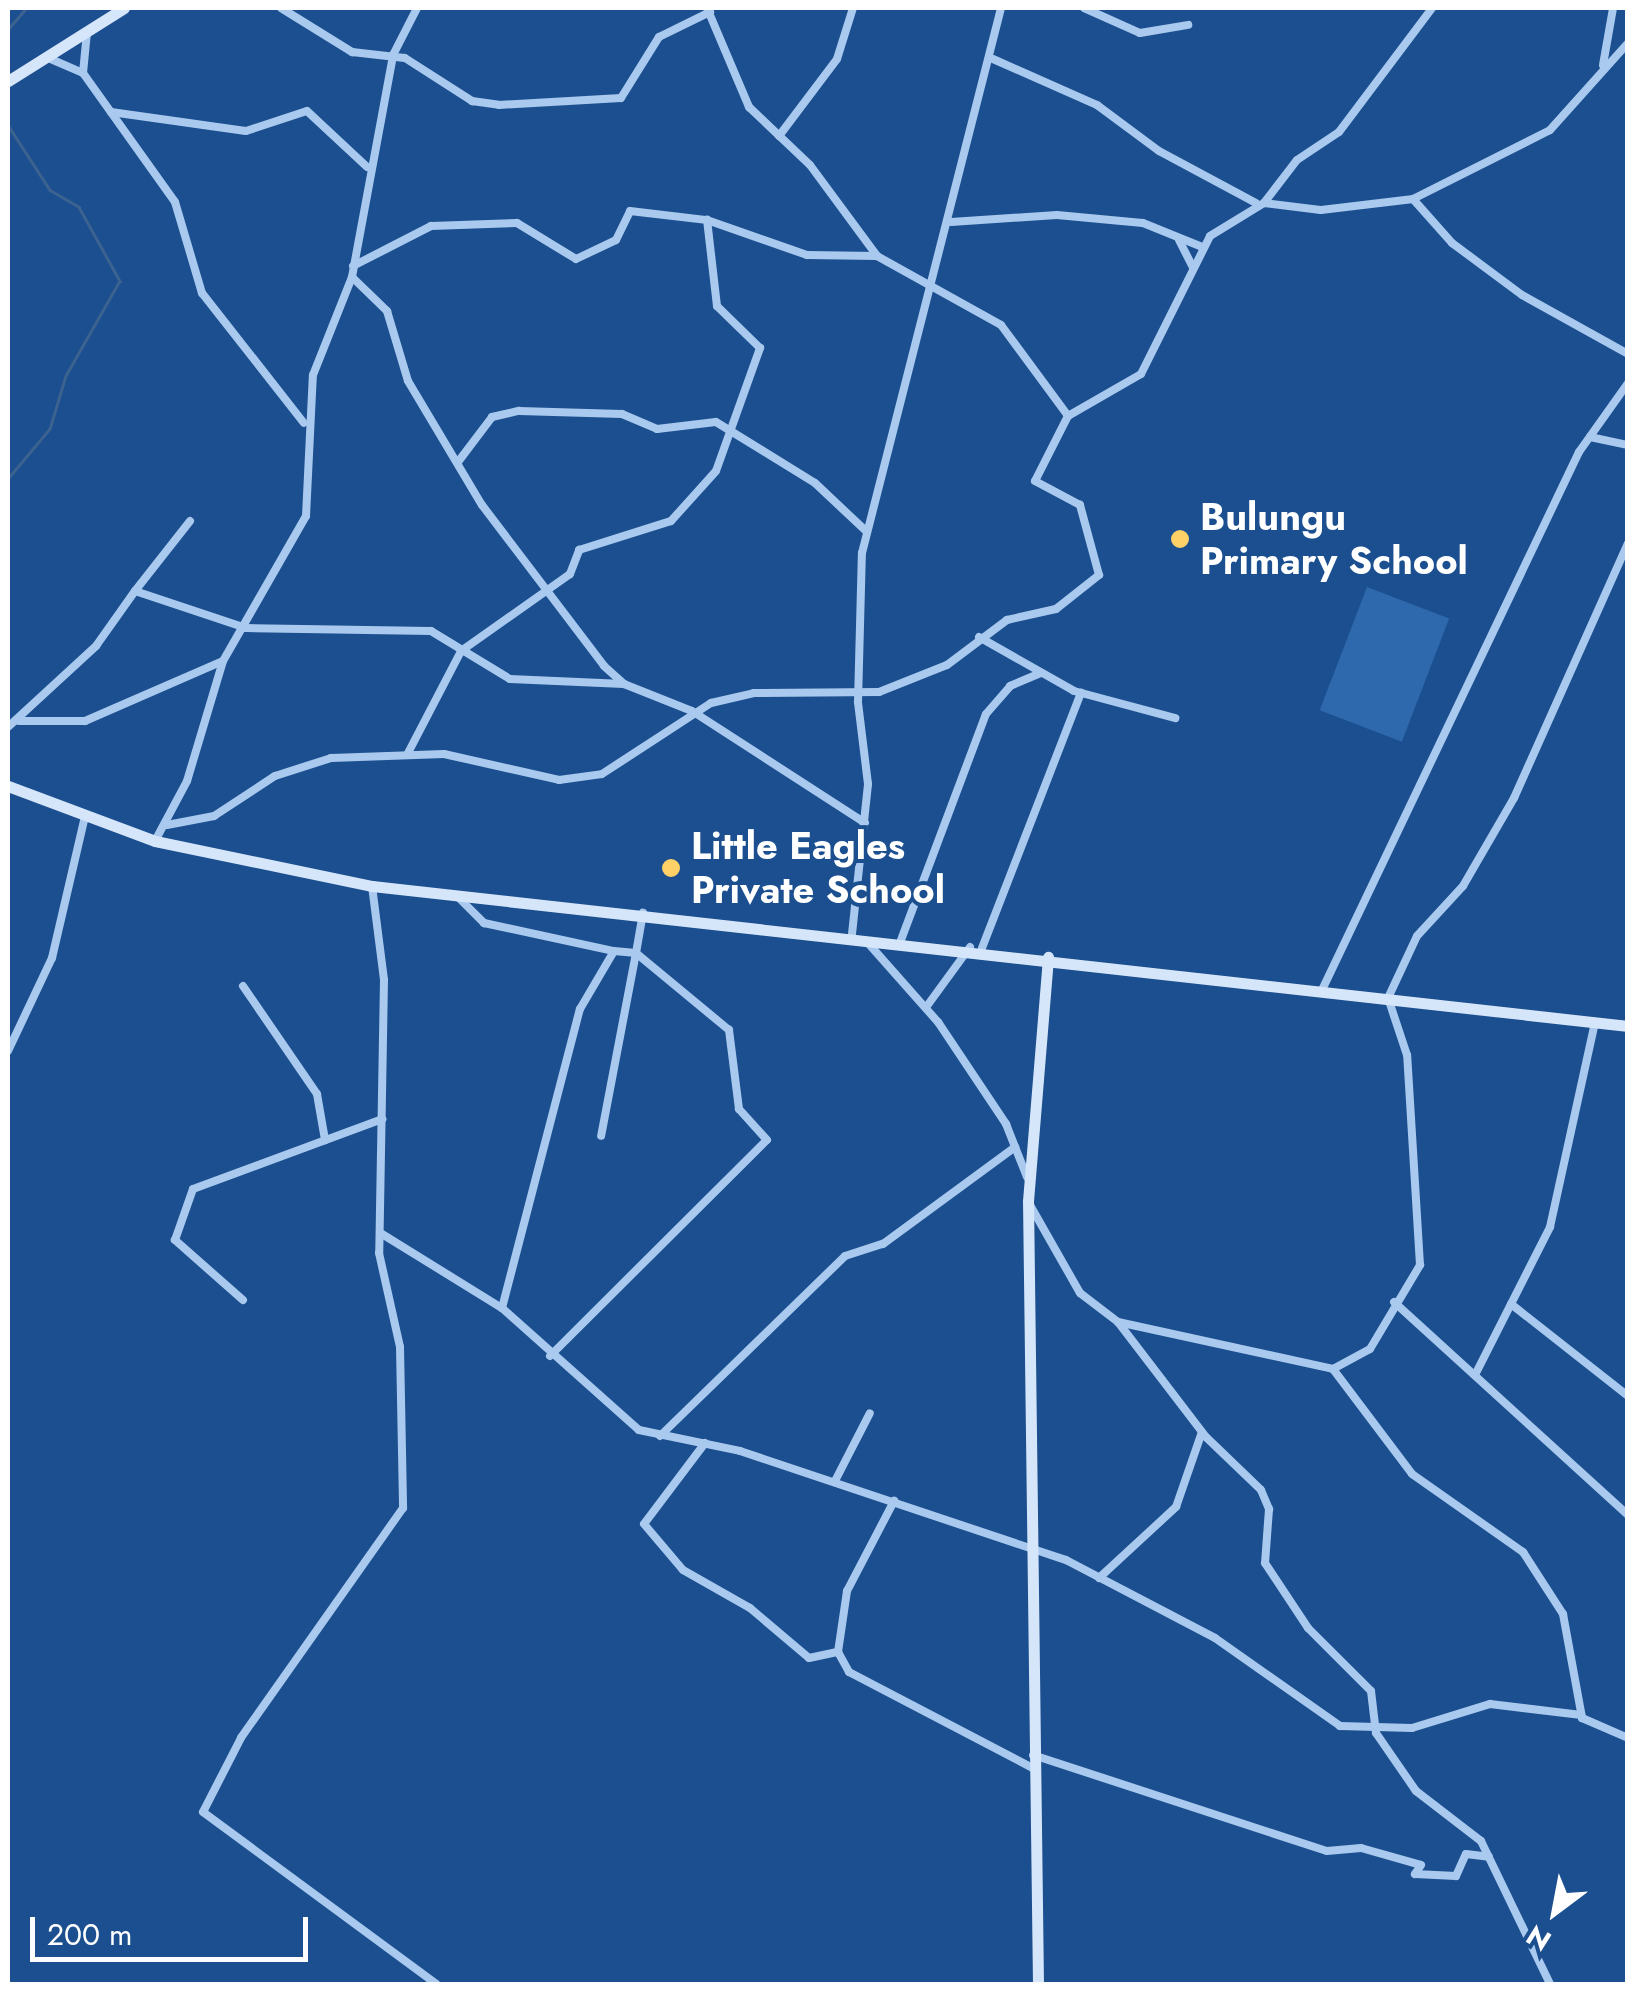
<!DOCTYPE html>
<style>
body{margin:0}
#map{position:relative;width:1635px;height:1992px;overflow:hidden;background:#1b4f8f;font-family:Jost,sans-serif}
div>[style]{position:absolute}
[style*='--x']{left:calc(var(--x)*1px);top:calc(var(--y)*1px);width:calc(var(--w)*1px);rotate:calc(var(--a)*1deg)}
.green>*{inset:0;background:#2e69ad;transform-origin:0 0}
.stream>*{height:2.5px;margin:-1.25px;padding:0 1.25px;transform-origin:1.25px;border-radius:1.25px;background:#3c6290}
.street>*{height:8px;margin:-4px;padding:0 4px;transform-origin:4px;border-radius:4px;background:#a9c9ee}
.secondary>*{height:11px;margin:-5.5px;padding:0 5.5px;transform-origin:5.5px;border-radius:5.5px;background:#d6e6fa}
.dots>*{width:28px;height:28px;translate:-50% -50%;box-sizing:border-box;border:5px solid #1b4f8f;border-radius:50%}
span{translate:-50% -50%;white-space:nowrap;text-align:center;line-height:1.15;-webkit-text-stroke:8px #1b4f8f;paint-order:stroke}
.poi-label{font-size:38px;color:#fff;font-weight:700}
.left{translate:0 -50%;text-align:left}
.frame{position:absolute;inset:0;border:10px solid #fff;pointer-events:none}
.north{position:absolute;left:1505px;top:1862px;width:100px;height:100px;-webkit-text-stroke:8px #1b4f8f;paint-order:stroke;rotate:212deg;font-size:28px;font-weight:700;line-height:40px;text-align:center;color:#fff}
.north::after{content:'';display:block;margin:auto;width:35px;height:45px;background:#fff;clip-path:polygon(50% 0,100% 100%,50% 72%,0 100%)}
.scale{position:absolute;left:30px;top:1917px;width:278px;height:45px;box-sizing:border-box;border:5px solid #fff;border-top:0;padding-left:12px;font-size:30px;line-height:35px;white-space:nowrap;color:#fff;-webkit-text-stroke:8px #1b4f8f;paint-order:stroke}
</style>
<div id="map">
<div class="green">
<i style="left:1367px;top:587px;width:88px;height:132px;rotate:21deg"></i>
</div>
<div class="stream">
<i style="--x:8;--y:29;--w:28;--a:-49"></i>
<i style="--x:8;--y:125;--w:77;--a:57.1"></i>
<i style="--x:50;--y:190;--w:34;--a:30"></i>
<i style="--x:79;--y:207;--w:85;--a:61"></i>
<i style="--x:120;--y:281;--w:109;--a:119.6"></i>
<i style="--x:66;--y:376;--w:55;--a:106.8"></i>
<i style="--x:50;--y:429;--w:65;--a:130"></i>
</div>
<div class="street">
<i style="--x:281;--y:8;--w:84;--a:31.8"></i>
<i style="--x:352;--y:52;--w:53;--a:6.5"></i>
<i style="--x:405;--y:58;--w:80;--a:32.7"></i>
<i style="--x:472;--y:101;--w:27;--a:8"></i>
<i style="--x:499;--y:105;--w:122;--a:-3.3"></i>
<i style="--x:621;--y:98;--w:72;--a:-58.1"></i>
<i style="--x:659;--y:37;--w:57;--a:-26.1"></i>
<i style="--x:707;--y:8;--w:108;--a:67"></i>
<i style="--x:749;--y:107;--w:84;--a:43.6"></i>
<i style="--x:810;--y:165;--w:113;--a:53.6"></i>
<i style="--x:877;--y:256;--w:142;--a:29.1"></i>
<i style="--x:1001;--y:325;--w:113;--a:53.6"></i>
<i style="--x:1084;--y:8;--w:61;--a:24.1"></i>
<i style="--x:1140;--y:33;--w:49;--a:-9.5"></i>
<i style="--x:46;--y:57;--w:40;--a:23.4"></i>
<i style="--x:83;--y:73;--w:158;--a:54.5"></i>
<i style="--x:175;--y:202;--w:95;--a:73.5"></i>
<i style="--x:202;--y:293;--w:165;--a:51.9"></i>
<i style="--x:993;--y:59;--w:114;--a:23.9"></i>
<i style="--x:1097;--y:105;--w:77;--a:36.6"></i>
<i style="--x:1159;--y:151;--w:110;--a:28.2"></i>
<i style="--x:1603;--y:65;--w:58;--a:-80"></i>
<i style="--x:83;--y:73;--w:41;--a:-84.4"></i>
<i style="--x:111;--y:112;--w:136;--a:8"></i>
<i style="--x:246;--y:131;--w:64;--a:-18.2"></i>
<i style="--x:307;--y:111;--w:82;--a:43"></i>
<i style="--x:779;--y:136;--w:96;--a:-53"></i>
<i style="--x:837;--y:59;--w:53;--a:-72.6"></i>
<i style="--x:1413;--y:199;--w:59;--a:48.4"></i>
<i style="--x:1452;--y:243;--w:87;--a:36.6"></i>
<i style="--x:1522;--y:295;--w:121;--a:29.1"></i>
<i style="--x:1264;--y:203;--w:57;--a:7"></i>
<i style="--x:1321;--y:210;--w:93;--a:-6.8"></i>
<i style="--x:1413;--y:199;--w:153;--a:-26.7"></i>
<i style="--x:1550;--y:130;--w:117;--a:-48.1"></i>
<i style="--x:951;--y:222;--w:106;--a:-3.8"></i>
<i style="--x:1057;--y:215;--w:86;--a:5.3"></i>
<i style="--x:1143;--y:223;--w:64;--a:22.1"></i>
<i style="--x:1179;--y:240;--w:30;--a:63"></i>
<i style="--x:353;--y:266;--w:88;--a:-27.1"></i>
<i style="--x:431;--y:226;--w:86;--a:-2"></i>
<i style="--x:517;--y:223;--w:69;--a:31.4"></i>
<i style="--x:576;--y:259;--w:44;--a:-25.4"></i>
<i style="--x:616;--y:240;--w:32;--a:-64"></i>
<i style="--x:630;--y:211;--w:78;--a:6.7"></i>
<i style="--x:352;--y:277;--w:49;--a:44.2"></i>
<i style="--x:387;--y:311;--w:73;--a:73.3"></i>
<i style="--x:408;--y:381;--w:144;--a:59.2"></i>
<i style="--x:482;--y:505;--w:202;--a:52.8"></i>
<i style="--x:604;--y:666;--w:27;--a:42"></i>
<i style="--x:624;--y:684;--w:73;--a:21.7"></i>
<i style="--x:692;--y:711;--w:206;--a:32.9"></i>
<i style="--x:1590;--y:437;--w:39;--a:12"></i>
<i style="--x:458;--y:462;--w:56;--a:-52.9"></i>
<i style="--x:492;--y:417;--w:28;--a:-13"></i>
<i style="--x:519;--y:411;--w:103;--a:1.7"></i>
<i style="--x:622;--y:414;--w:38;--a:23"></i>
<i style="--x:657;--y:429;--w:59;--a:-6.8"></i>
<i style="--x:716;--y:422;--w:116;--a:31.6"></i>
<i style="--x:815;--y:483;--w:71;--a:43.3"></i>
<i style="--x:135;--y:591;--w:89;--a:-51.8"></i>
<i style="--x:979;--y:637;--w:109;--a:29.6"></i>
<i style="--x:1074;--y:691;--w:105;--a:15"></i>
<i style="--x:19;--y:721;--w:66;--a:0"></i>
<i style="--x:85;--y:721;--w:150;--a:-23.5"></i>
<i style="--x:8;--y:727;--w:120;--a:-42.6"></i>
<i style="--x:96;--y:646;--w:67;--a:-54.7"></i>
<i style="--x:135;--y:591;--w:117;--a:18.4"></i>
<i style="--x:246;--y:628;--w:185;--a:0.9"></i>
<i style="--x:431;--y:631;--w:92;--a:31.3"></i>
<i style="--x:510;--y:679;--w:114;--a:2.5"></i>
<i style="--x:408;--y:753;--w:115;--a:-62.5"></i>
<i style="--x:461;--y:651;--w:133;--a:-35.2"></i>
<i style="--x:570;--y:574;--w:26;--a:-69"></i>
<i style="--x:579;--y:550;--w:96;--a:-17.5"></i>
<i style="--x:671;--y:521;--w:67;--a:-48"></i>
<i style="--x:716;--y:471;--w:131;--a:-70.3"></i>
<i style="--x:760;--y:348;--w:60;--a:-135.7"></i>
<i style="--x:717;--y:306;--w:87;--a:-96.6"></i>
<i style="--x:707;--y:220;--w:106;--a:19.3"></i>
<i style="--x:807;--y:255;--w:70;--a:0.8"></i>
<i style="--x:167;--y:825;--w:48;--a:-10.8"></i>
<i style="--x:214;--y:816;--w:73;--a:-33.3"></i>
<i style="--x:275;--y:776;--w:59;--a:-17.8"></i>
<i style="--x:331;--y:758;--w:113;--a:-2"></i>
<i style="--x:444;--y:754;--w:118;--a:12.7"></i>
<i style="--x:559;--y:780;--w:43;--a:-7.9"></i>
<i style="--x:602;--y:774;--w:130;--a:-33.1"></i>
<i style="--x:711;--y:703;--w:44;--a:-13.1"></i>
<i style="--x:754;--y:693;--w:125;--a:-0.5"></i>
<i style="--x:879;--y:692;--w:73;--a:-21.7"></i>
<i style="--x:947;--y:665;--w:75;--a:-36.9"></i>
<i style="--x:1007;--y:620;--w:50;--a:-12.7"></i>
<i style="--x:1056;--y:609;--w:55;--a:-38.3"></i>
<i style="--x:1099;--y:575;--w:73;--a:-105.2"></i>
<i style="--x:1080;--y:505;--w:51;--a:-151.9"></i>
<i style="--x:1035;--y:481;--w:73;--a:-63.1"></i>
<i style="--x:1068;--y:416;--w:84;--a:-29.9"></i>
<i style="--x:1141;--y:374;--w:154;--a:-63.4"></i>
<i style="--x:1210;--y:236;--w:63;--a:-31.4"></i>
<i style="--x:1264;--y:203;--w:54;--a:-52.5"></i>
<i style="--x:1297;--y:160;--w:50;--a:-33.7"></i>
<i style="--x:1339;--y:132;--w:155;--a:-53.1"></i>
<i style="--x:155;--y:841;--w:68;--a:-61.9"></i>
<i style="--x:187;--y:781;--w:125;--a:-73.3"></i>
<i style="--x:223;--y:661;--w:167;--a:-60.2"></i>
<i style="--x:306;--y:516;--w:141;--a:-87.2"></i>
<i style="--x:313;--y:375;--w:105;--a:-68.3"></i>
<i style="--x:352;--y:277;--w:226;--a:-79.5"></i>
<i style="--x:393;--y:55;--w:53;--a:-62.9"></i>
<i style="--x:372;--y:886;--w:95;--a:82.7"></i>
<i style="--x:384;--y:980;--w:273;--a:91"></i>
<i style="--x:379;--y:1253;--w:96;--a:77.4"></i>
<i style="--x:400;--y:1347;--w:161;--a:88.9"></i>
<i style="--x:403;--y:1508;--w:281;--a:125.2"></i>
<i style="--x:241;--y:1738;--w:83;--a:117.2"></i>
<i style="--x:203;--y:1812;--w:290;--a:36.4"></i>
<i style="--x:458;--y:897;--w:37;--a:45"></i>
<i style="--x:484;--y:923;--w:133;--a:12.2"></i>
<i style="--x:852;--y:934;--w:151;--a:-83.9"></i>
<i style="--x:868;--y:784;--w:83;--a:-97"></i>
<i style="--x:858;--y:702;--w:149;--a:-88.5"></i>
<i style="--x:862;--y:553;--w:562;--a:-75.69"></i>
<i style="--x:901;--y:940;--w:241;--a:-69.4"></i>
<i style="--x:986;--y:714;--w:37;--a:-49"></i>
<i style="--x:1010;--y:686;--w:34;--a:-23"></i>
<i style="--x:868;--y:943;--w:106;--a:48.5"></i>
<i style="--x:938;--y:1022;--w:123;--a:56.3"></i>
<i style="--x:1006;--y:1124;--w:57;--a:68.4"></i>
<i style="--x:982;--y:948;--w:274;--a:-68.8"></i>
<i style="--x:243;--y:986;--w:131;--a:55.6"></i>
<i style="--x:317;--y:1094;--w:47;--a:80.1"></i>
<i style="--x:1322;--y:990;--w:596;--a:-64.47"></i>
<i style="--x:1579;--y:452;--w:85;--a:-54.6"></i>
<i style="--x:927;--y:1006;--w:73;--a:-53.9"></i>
<i style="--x:8;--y:1051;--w:103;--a:-64.7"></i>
<i style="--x:52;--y:958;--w:146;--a:-76.9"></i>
<i style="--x:1030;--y:1205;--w:101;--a:60.4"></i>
<i style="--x:1080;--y:1293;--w:48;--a:37.3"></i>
<i style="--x:1118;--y:1322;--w:145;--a:52.6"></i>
<i style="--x:1206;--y:1437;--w:76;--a:43.9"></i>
<i style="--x:1261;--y:1490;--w:21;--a:67"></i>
<i style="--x:1269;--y:1509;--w:54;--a:94.2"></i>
<i style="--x:1265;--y:1563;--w:78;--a:56.5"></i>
<i style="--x:1308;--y:1628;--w:89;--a:45"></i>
<i style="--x:1371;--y:1691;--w:42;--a:83.2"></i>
<i style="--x:1376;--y:1733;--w:70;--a:55.4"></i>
<i style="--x:1416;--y:1791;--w:82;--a:37.6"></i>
<i style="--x:1481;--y:1841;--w:159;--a:64.2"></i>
<i style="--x:382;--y:1234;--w:141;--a:31.7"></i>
<i style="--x:502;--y:1308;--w:183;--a:41.7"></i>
<i style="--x:639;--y:1430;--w:103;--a:11.7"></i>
<i style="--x:740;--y:1451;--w:344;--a:18.5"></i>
<i style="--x:1066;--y:1560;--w:168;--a:27.6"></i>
<i style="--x:1215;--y:1638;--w:153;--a:35.1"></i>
<i style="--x:1340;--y:1726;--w:72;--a:1.6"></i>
<i style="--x:1412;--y:1728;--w:82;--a:-17.1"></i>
<i style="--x:1490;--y:1704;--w:92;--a:6.9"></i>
<i style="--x:243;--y:1300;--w:91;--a:-138.6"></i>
<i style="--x:175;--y:1240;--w:54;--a:-70.6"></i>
<i style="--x:193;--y:1189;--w:202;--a:-20.3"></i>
<i style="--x:1394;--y:1302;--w:316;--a:42.3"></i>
<i style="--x:1511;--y:1304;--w:149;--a:38.2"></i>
<i style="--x:502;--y:1308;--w:309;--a:-75.4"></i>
<i style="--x:580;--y:1009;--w:67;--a:-59.6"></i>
<i style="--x:614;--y:951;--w:22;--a:5"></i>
<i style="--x:636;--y:953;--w:41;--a:-80.1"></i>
<i style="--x:1118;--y:1322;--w:220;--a:12.3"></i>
<i style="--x:1333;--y:1369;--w:42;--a:-28.4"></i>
<i style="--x:1370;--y:1349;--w:98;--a:-59.2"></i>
<i style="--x:1420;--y:1265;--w:210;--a:-93.5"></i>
<i style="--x:1407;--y:1055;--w:60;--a:-108.4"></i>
<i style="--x:1388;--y:998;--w:68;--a:-64.9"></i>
<i style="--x:1417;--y:936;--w:68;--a:-47.4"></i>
<i style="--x:1463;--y:886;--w:102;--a:-59.9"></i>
<i style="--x:1514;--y:798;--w:279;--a:-65.9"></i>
<i style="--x:550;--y:1356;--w:306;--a:-44.9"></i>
<i style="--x:767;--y:1140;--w:42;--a:-132.1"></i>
<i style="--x:739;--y:1109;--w:80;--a:-97.2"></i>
<i style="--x:729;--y:1030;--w:121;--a:-140.4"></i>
<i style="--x:636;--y:953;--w:186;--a:100.8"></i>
<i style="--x:1333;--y:1369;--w:131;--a:53"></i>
<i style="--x:1412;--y:1474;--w:136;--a:35.1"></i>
<i style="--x:1523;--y:1552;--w:74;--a:57.2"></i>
<i style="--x:1563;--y:1614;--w:106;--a:79.6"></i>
<i style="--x:1582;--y:1718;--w:50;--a:23.5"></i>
<i style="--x:1475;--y:1375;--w:166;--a:-63.1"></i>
<i style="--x:1550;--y:1227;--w:210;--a:-77.6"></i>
<i style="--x:660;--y:1436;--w:258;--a:-44.2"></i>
<i style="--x:845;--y:1256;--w:40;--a:-18"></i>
<i style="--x:883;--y:1244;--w:164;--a:-36.3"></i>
<i style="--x:705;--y:1443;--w:101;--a:127"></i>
<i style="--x:644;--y:1524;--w:60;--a:49.7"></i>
<i style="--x:683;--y:1570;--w:77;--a:29.6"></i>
<i style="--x:750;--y:1608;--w:77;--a:40.3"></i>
<i style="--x:809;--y:1658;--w:30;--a:-12"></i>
<i style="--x:838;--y:1652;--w:23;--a:61"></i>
<i style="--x:849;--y:1672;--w:208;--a:27.6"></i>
<i style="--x:835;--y:1481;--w:76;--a:-62.8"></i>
<i style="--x:1099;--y:1578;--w:105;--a:-42.7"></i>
<i style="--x:1176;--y:1507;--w:79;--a:-70.9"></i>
<i style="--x:838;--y:1652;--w:62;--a:-81.6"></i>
<i style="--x:847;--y:1591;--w:102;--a:-62.4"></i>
<i style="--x:1033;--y:1755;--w:309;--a:18.1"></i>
<i style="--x:1327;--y:1851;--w:34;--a:-5"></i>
<i style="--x:1361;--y:1848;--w:62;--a:15.8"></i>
<i style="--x:1421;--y:1865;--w:11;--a:124"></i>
<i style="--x:1415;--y:1874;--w:41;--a:2.8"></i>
<i style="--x:1456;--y:1876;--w:24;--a:-66"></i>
<i style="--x:1466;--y:1854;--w:23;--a:7"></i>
</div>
<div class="secondary">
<i style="--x:8;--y:81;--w:137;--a:-32.2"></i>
<i style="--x:8;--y:786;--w:157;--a:20.5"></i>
<i style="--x:155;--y:841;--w:222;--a:11.7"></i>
<i style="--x:372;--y:886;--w:1264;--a:6.36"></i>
<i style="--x:1038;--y:1984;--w:783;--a:-90.73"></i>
<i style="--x:1028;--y:1201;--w:245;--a:-85.3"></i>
</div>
<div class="dots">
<i style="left:1180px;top:539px;background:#ffd166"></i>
<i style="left:671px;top:868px;background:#ffd166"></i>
</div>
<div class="poi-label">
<span class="left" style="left:1200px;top:539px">Bulungu<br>Primary School</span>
<span class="left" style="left:691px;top:868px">Little Eagles<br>Private School</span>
</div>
<div class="frame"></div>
<div class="north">N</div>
<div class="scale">200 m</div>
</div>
